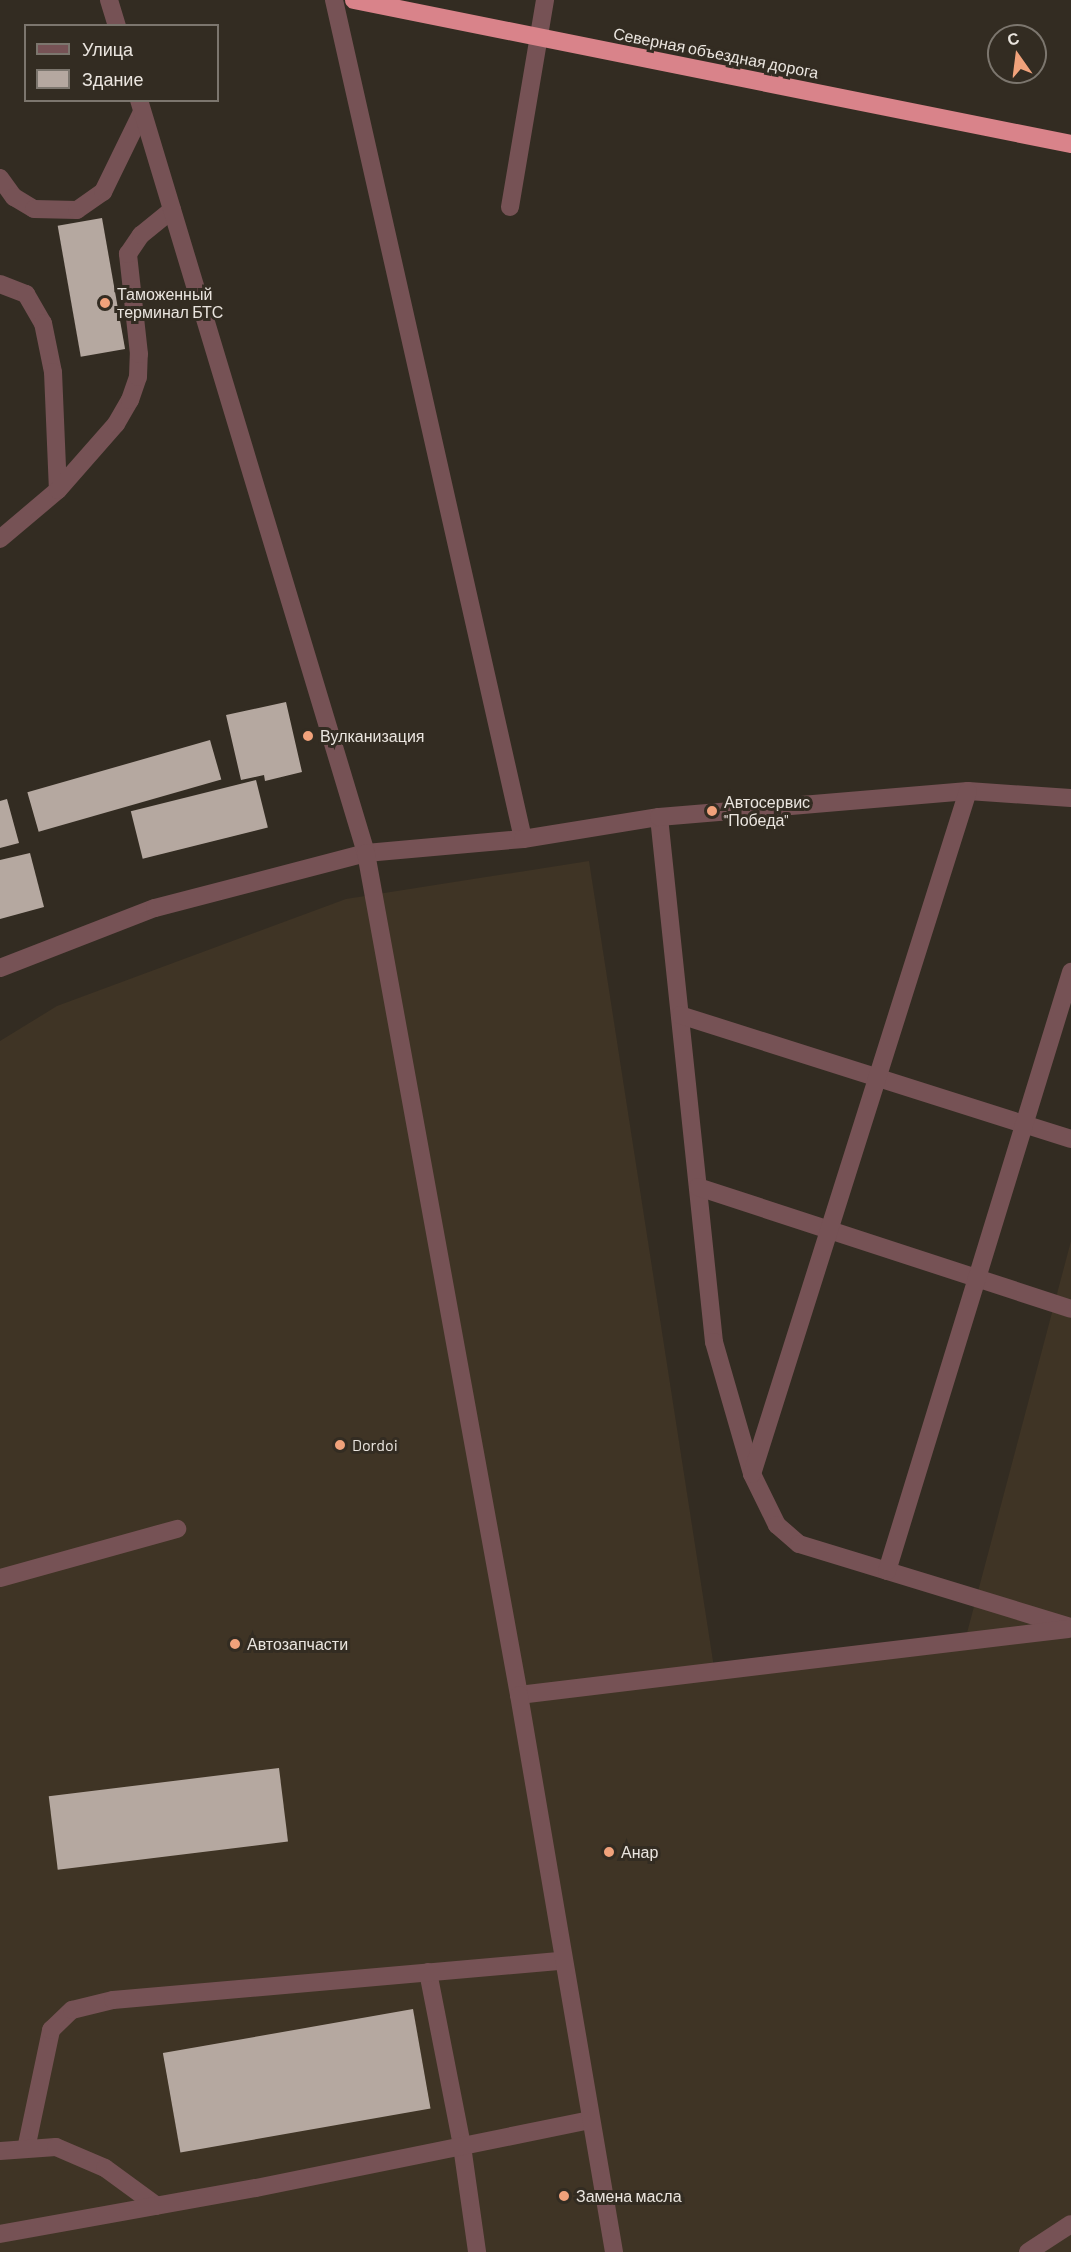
<!DOCTYPE html>
<meta charset="utf-8">
<style>
body{margin:0}
#map{position:relative;width:1071px;height:2252px;overflow:hidden;background:#332c22;font-family:Barlow,sans-serif}
div>[style]{position:absolute}
[style*='--x']{left:calc(var(--x)*1px);top:calc(var(--y)*1px);width:calc(var(--w)*1px);rotate:calc(var(--a)*1deg)}
.built>*{inset:0;background:#3f3425}
.building>*{inset:0;background:#b5a8a0;transform-origin:0 0}
.lane>*{height:18px;margin:-9px;padding:0 9px;transform-origin:9px;border-radius:9px;background:#765255}
.street>*{height:18px;margin:-9px;padding:0 9px;transform-origin:9px;border-radius:9px;background:#765255}
.highway>*{height:18px;margin:-9px;padding:0 9px;transform-origin:9px;border-radius:9px;background:#d9838a}
.dots>*{width:16px;height:16px;translate:-50% -50%;box-sizing:border-box;border:3px solid #332c22;border-radius:50%}
span{translate:-50% -50%;white-space:nowrap;text-align:center;line-height:1.15;-webkit-text-stroke:6px #332c22;paint-order:stroke}
.street-label{font-size:16px;color:#eae5df}
.poi-label{font-size:16px;color:#eae5df}
.left{translate:0 -50%;text-align:left}
.legend{position:absolute;left:24px;top:24px;width:195px;height:78px;box-sizing:border-box;background:#332c22;border:2px solid #7c766e;margin:0;padding:8px 10px;list-style:none;font-size:18px;color:#eae5df}
.legend li{display:flex;align-items:center;gap:12px;height:30px}
.legend b{width:30px;border:2px solid #7c766e}
.north{position:absolute;left:987px;top:24px;width:60px;height:60px;box-sizing:border-box;background:#332c22;border:2px solid #7c766e;border-radius:50%;rotate:346deg;font-size:16px;font-weight:700;line-height:24px;text-align:center;color:#eae5df}
.north::after{content:'';display:block;margin:auto;width:21px;height:27px;background:#f1a27b;clip-path:polygon(50% 0,100% 100%,50% 72%,0 100%)}
</style>
<div id="map">
<div class="built">
<i style="clip-path:polygon(589px 861px,715px 1674px,963px 1648px,1071px 1241px,1071px 2252px,0 2252px,0 1041px,57px 1006px,346px 899px)"></i>
</div>
<div class="building">
<i style="left:102px;top:218px;width:133px;height:45px;rotate:80deg"></i>
<i style="clip-path:polygon(286px 702px,302px 772px,265px 781px,264px 775px,241px 780px,226px 715px)"></i>
<i style="left:210px;top:740px;width:41px;height:190px;rotate:74deg"></i>
<i style="left:256px;top:780px;width:49px;height:129px;rotate:76deg"></i>
<i style="clip-path:polygon(7px 799px,19px 843px,0 848px,0 801px)"></i>
<i style="clip-path:polygon(30px 853px,44px 907px,0 919px,0 860px)"></i>
<i style="left:279px;top:1768px;width:74px;height:232px;rotate:83deg"></i>
<i style="left:413px;top:2009px;width:101px;height:254px;rotate:80deg"></i>
</div>
<div class="lane">
<i style="--x:334;--y:0;--w:860;--a:77.3"></i>
<i style="--x:0;--y:178;--w:24;--a:54"></i>
<i style="--x:14;--y:197;--w:23;--a:31"></i>
<i style="--x:34;--y:209;--w:43;--a:1.3"></i>
<i style="--x:77;--y:210;--w:32;--a:-35"></i>
<i style="--x:103;--y:192;--w:89;--a:-64"></i>
<i style="--x:0;--y:284;--w:28;--a:21"></i>
<i style="--x:26;--y:294;--w:34;--a:60"></i>
<i style="--x:43;--y:323;--w:50;--a:78.5"></i>
<i style="--x:53;--y:372;--w:118;--a:87.6"></i>
<i style="--x:0;--y:539;--w:76;--a:-40.2"></i>
<i style="--x:58;--y:490;--w:88;--a:-48.7"></i>
<i style="--x:116;--y:424;--w:28;--a:-60"></i>
<i style="--x:130;--y:400;--w:24;--a:-71"></i>
<i style="--x:138;--y:377;--w:23;--a:-88"></i>
<i style="--x:139;--y:354;--w:101;--a:-96.3"></i>
<i style="--x:128;--y:254;--w:23;--a:-56"></i>
<i style="--x:141;--y:235;--w:40;--a:-39"></i>
<i style="--x:659;--y:817;--w:528;--a:84.02"></i>
<i style="--x:714;--y:1342;--w:137;--a:73.9"></i>
<i style="--x:752;--y:1474;--w:57;--a:63.9"></i>
<i style="--x:777;--y:1525;--w:29;--a:41"></i>
<i style="--x:799;--y:1544;--w:284;--a:17"></i>
<i style="--x:0;--y:968;--w:166;--a:-21.2"></i>
<i style="--x:155;--y:908;--w:218;--a:-14.6"></i>
<i style="--x:366;--y:853;--w:158;--a:-5.1"></i>
<i style="--x:523;--y:839;--w:138;--a:-9.2"></i>
<i style="--x:659;--y:817;--w:310;--a:-4.8"></i>
<i style="--x:968;--y:791;--w:103;--a:3.9"></i>
<i style="--x:680;--y:1015;--w:410;--a:17.6"></i>
<i style="--x:698;--y:1187;--w:392;--a:18.1"></i>
<i style="--x:752;--y:1474;--w:716;--a:-72.45"></i>
<i style="--x:887;--y:1571;--w:627;--a:-72.92"></i>
<i style="--x:0;--y:1578;--w:184;--a:-15.5"></i>
<i style="--x:519;--y:1695;--w:553;--a:-6.86"></i>
<i style="--x:428;--y:1972;--w:177;--a:78.9"></i>
<i style="--x:462;--y:2146;--w:107;--a:81.9"></i>
<i style="--x:26;--y:2149;--w:122;--a:-78.1"></i>
<i style="--x:51;--y:2030;--w:29;--a:-44"></i>
<i style="--x:72;--y:2010;--w:42;--a:-13.7"></i>
<i style="--x:113;--y:2000;--w:450;--a:-5"></i>
<i style="--x:0;--y:2151;--w:56;--a:-4.1"></i>
<i style="--x:56;--y:2147;--w:53;--a:23.2"></i>
<i style="--x:105;--y:2168;--w:64;--a:36.2"></i>
<i style="--x:0;--y:2234;--w:260;--a:-10.2"></i>
<i style="--x:256;--y:2188;--w:341;--a:-11.5"></i>
<i style="--x:1028;--y:2252;--w:51;--a:-33.1"></i>
</div>
<div class="street">
<i style="--x:109;--y:0;--w:27;--a:73"></i>
<i style="--x:139;--y:100;--w:786;--a:73.22"></i>
<i style="--x:366;--y:853;--w:856;--a:79.7"></i>
<i style="--x:519;--y:1695;--w:565;--a:80.32"></i>
<i style="--x:510;--y:207;--w:210;--a:-80.4"></i>
</div>
<div class="highway">
<i style="--x:354;--y:0;--w:731;--a:11.36"></i>
</div>
<div class="dots">
<i style="left:105px;top:303px;background:#f1a27b"></i>
<i style="left:308px;top:736px;background:#f1a27b"></i>
<i style="left:712px;top:811px;background:#f1a27b"></i>
<i style="left:340px;top:1445px;background:#f1a27b"></i>
<i style="left:235px;top:1644px;background:#f1a27b"></i>
<i style="left:609px;top:1852px;background:#f1a27b"></i>
<i style="left:564px;top:2196px;background:#f1a27b"></i>
</div>
<div class="street-label">
<span style="left:716px;top:53px;rotate:11deg">Северная объездная дорога</span>
</div>
<div class="poi-label">
<span class="left" style="left:117px;top:303px">Таможенный<br>терминал БТС</span>
<span class="left" style="left:320px;top:736px">Вулканизация</span>
<span class="left" style="left:724px;top:811px">Автосервис<br>"Победа"</span>
<span class="left" style="left:352px;top:1445px">Dordoi</span>
<span class="left" style="left:247px;top:1644px">Автозапчасти</span>
<span class="left" style="left:621px;top:1852px">Анар</span>
<span class="left" style="left:576px;top:2196px">Замена масла</span>
</div>
<ul class="legend">
<li><b style="height:8px;background:#765255"></b>Улица</li>
<li><b style="height:16px;background:#b5a8a0"></b>Здание</li>
</ul>
<div class="north">С</div>
</div>
